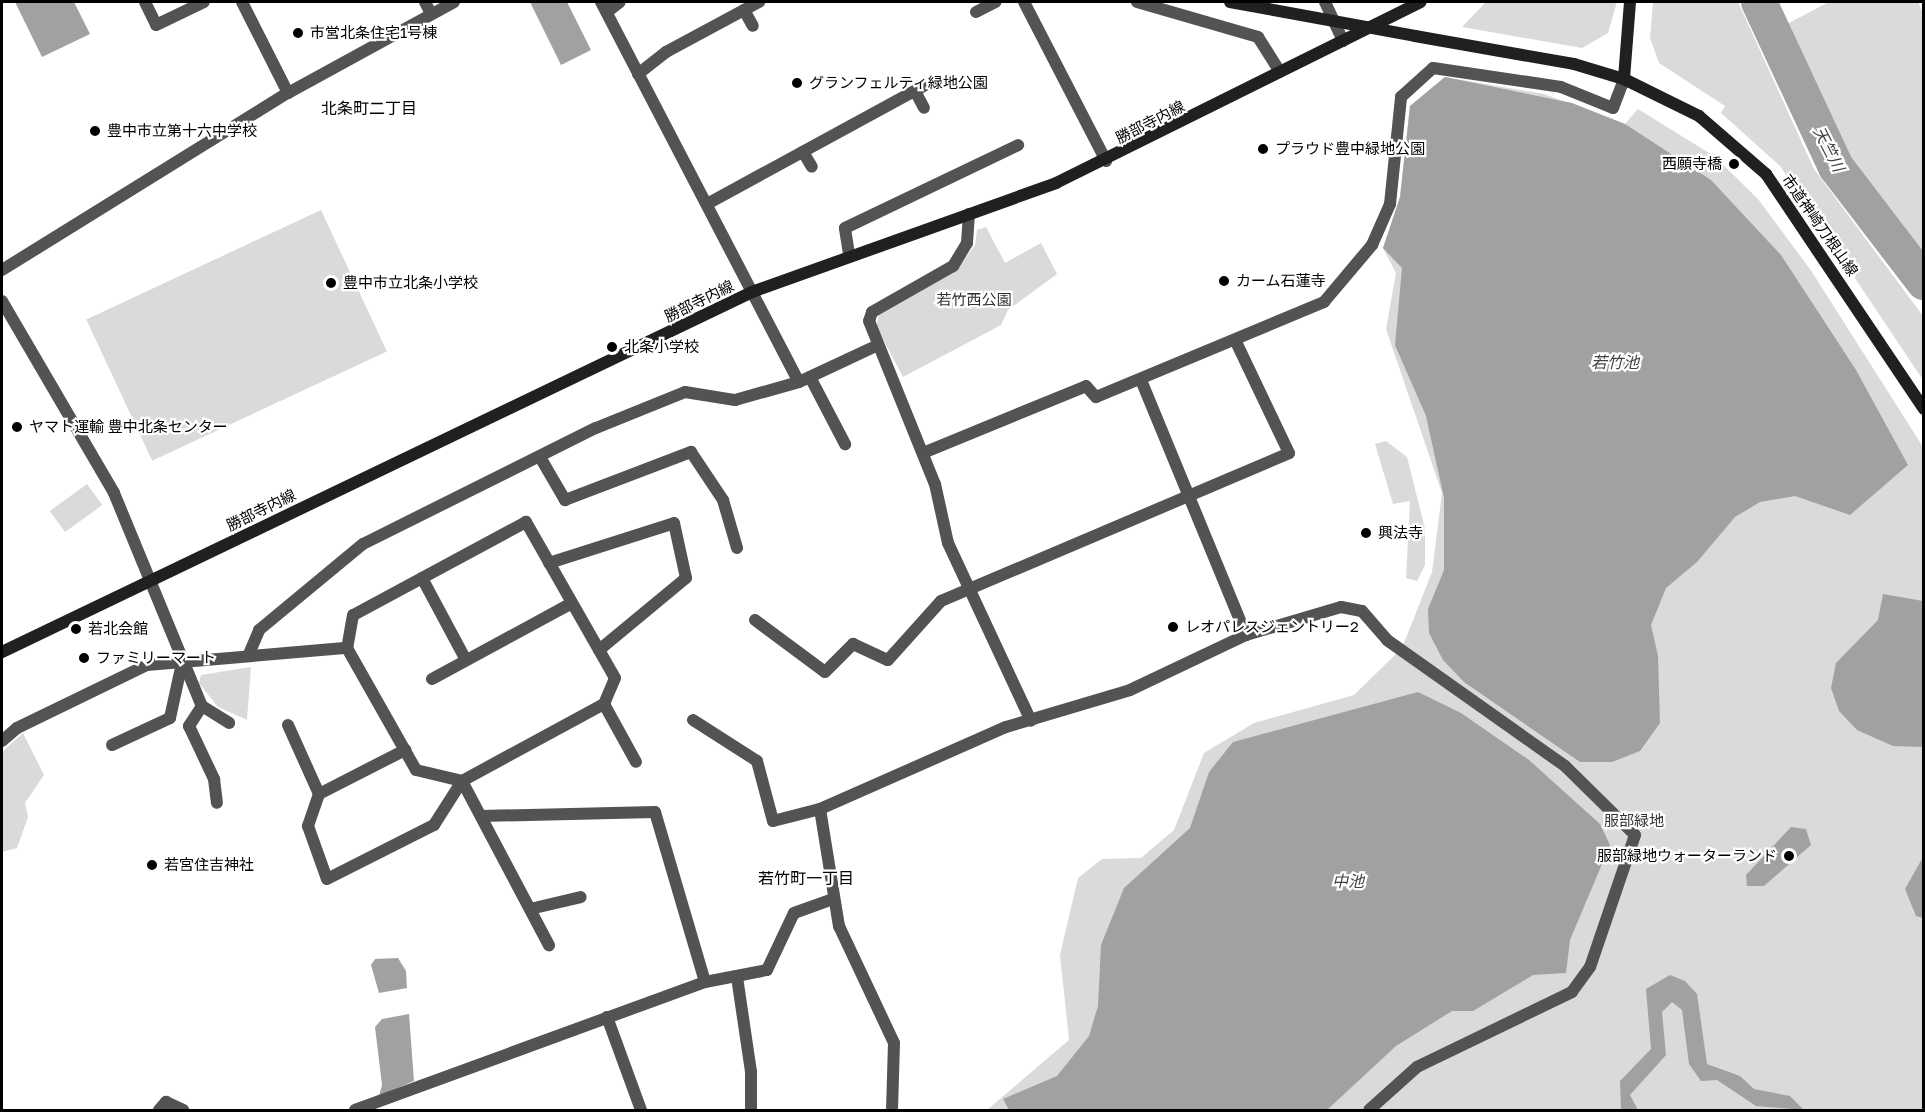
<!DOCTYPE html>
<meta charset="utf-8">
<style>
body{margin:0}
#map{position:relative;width:1925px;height:1112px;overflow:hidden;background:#fff;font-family:"Golos Text","Noto Sans JP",sans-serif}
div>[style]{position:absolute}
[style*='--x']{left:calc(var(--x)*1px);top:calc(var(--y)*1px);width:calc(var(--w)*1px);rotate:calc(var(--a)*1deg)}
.green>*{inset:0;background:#dadada;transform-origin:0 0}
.water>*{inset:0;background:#a1a1a1}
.river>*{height:36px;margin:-18px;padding:0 18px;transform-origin:18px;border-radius:18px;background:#a1a1a1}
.street>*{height:12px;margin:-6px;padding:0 6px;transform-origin:6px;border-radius:6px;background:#535353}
.secondary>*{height:12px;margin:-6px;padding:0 6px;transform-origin:6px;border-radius:6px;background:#202020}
.secondary-bridge>*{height:12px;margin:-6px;padding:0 6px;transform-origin:6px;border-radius:6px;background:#202020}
.dots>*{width:16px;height:16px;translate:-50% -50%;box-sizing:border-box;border:3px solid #fff;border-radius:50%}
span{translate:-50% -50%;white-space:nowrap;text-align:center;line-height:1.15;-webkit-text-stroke:4.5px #fff;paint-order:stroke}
.poi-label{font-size:15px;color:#000}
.left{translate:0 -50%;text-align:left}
.right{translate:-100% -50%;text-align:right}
.street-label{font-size:15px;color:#000}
.park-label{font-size:15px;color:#313131}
.neighbourhood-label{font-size:16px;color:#000}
.water-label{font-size:16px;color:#424242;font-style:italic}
.frame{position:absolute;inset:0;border:3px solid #000;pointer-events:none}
</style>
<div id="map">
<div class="green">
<i style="clip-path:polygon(1486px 2px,1617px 2px,1608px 33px,1582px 48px,1462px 27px)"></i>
<i style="clip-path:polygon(1653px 2px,1738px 2px,1814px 169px,1923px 316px,1923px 380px,1780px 166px,1721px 113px,1725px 106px,1659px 63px,1650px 38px)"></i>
<i style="clip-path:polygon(1829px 2px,1918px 2px,1923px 13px,1923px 263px,1857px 174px,1783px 26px)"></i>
<i style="clip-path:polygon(1445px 77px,1544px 94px,1625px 124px,1638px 109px,1714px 156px,1758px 199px,1812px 272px,1923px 447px,1923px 1110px,987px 1110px,1069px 1040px,1060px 955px,1078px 878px,1102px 859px,1141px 858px,1174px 830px,1204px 753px,1254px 723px,1354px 695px,1402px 648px,1432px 572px,1442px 493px,1386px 329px,1396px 273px,1383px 248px,1400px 197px,1410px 106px)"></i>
<i style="left:321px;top:210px;width:156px;height:259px;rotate:65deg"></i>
<i style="clip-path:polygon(986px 227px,1005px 263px,1041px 243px,1057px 274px,1008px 310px,1001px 325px,903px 377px,876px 326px,879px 315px,956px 271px,975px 245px,977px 230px)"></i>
<i style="clip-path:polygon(1386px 441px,1407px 457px,1425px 529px,1425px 565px,1417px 581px,1406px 578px,1410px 501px,1393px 504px,1375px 444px)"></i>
<i style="left:87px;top:484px;width:26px;height:46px;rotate:54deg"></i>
<i style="clip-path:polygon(251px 667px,247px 720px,218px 707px,199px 683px,201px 675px)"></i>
<i style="clip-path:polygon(23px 733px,44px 775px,25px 803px,28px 817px,17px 848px,2px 852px,2px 752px)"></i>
</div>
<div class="water">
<i style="clip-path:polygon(15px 2px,74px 2px,90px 34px,42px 57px)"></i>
<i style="clip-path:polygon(530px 2px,567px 2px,591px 50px,561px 65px)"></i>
<i style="clip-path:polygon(1445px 77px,1572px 103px,1625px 124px,1711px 180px,1781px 255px,1856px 370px,1908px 465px,1850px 515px,1795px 496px,1760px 502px,1735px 517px,1697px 562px,1666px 588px,1651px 625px,1658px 656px,1660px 723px,1640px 751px,1612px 762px,1580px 762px,1464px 682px,1443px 660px,1429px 633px,1428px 609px,1444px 570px,1444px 498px,1426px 416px,1395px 345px,1402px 268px,1383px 248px,1400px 197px,1410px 106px)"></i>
<i style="clip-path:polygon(1883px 594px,1923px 601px,1923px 747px,1893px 746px,1857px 730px,1839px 711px,1831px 688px,1836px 663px,1878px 620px)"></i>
<i style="clip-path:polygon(1418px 692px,1461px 713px,1529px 760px,1600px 824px,1610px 845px,1570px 940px,1566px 973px,1533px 975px,1473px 1011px,1452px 1011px,1396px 1046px,1327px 1110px,1009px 1110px,1003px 1099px,1057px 1076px,1089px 1036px,1098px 1006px,1101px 945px,1124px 888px,1190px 828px,1209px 772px,1233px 742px)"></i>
<i style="clip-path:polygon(1791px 827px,1806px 829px,1811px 845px,1764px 886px,1747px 886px,1746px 875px)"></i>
<i style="clip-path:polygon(1923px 857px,1923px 918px,1916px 916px,1905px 889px)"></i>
<i style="clip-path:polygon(398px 958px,406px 971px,407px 988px,379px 993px,371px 965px,375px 959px)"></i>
<i style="clip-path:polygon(1670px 975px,1685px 981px,1697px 994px,1707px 1064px,1740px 1076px,1754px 1089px,1790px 1096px,1804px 1110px,1756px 1106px,1717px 1080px,1701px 1081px,1689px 1064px,1682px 1010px,1672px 1002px,1662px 1012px,1666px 1055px,1630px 1095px,1638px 1110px,1648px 1110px,1621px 1110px,1620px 1081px,1651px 1049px,1646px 989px)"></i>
<i style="clip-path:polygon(409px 1014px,414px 1081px,379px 1096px,382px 1085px,375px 1027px,382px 1019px)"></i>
</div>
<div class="river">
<i style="--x:1759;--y:2;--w:182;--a:65"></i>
<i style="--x:1836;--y:167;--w:145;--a:52.6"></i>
</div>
<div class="street">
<i style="--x:145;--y:2;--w:25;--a:64"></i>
<i style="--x:156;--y:25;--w:53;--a:-25.6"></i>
<i style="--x:242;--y:2;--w:102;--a:63.2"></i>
<i style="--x:425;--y:2;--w:13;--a:63"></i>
<i style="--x:601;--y:2;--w:428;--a:62.5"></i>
<i style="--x:1024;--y:2;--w:179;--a:62.7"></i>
<i style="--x:1137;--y:2;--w:126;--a:16.1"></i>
<i style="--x:1258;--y:37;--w:41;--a:57.8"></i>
<i style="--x:1325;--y:2;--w:43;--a:65.2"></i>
<i style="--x:744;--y:10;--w:18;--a:61"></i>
<i style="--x:607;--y:12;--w:16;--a:-38"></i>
<i style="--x:976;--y:12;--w:22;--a:-27"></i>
<i style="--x:638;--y:74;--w:36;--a:-38"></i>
<i style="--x:666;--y:52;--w:106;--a:-28.3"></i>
<i style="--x:915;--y:91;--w:19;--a:62"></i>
<i style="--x:803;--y:152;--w:17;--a:59"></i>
<i style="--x:707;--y:204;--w:255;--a:-28.6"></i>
<i style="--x:969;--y:214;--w:29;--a:94"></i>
<i style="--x:967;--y:243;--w:27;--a:121"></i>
<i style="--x:953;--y:266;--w:93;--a:150.4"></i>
<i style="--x:872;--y:312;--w:9;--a:108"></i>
<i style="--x:869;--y:321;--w:176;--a:68"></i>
<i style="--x:935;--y:484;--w:60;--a:77.6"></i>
<i style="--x:948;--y:543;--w:196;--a:65"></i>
<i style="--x:849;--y:254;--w:26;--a:-99"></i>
<i style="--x:845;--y:228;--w:192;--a:-25.6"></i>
<i style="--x:2;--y:270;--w:336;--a:-31.8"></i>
<i style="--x:288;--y:93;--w:189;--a:-28.7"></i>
<i style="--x:2;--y:301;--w:222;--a:59.7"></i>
<i style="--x:114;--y:493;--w:230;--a:67.6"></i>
<i style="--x:202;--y:706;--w:24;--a:123"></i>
<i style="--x:189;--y:726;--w:59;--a:64.7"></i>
<i style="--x:214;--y:779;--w:24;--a:83"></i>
<i style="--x:810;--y:377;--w:76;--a:62.4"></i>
<i style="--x:1141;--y:380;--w:276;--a:67.6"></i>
<i style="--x:923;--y:453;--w:176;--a:-22.3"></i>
<i style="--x:1086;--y:386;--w:15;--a:48"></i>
<i style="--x:1096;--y:397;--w:247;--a:-22.6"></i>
<i style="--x:1324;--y:302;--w:75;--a:-49.9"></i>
<i style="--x:1372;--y:245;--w:45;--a:-66.3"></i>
<i style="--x:1390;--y:204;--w:108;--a:-84.1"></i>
<i style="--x:1401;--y:97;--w:43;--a:-42.2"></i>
<i style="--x:1433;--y:68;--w:129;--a:8.4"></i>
<i style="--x:1561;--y:87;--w:56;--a:22"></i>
<i style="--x:1613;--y:108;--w:31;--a:-69"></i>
<i style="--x:540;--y:457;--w:50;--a:59.8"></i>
<i style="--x:565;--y:500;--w:135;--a:-20.9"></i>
<i style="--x:691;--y:452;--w:58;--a:56.3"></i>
<i style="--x:723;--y:500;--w:50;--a:73.7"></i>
<i style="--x:549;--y:563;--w:131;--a:-17.7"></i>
<i style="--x:674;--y:523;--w:56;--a:77.7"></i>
<i style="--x:686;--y:578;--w:113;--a:140.4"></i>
<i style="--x:422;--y:578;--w:93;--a:61.8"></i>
<i style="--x:755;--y:620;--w:87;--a:36.6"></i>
<i style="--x:825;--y:672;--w:40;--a:-45"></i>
<i style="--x:853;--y:644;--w:38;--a:25"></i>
<i style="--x:888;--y:660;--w:79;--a:-48.1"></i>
<i style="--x:941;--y:601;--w:378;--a:-23"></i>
<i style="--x:1289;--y:453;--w:125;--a:-115.5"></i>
<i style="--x:249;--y:654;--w:26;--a:-67"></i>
<i style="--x:259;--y:630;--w:135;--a:-39.6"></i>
<i style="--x:363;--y:544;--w:260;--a:-26.5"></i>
<i style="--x:596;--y:428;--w:96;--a:-22"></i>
<i style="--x:685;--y:392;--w:51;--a:9.1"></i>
<i style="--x:735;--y:400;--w:66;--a:-15.7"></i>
<i style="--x:799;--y:382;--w:87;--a:-25.1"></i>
<i style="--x:432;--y:679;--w:159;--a:-28.5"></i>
<i style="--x:604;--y:704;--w:66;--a:61.1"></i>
<i style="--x:202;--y:706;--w:32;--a:32"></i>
<i style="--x:693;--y:720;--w:76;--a:32.6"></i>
<i style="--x:757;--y:761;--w:62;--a:75.1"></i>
<i style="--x:773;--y:821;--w:49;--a:-14.3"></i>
<i style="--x:820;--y:809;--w:203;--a:-23.8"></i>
<i style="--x:1006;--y:727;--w:129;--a:-16.6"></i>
<i style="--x:1130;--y:690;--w:128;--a:-25.4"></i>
<i style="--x:1246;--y:635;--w:99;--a:-16.4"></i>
<i style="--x:1341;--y:607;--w:21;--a:11"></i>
<i style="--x:1362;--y:611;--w:38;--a:49"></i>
<i style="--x:1387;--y:640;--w:218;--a:35.3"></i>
<i style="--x:1565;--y:766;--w:98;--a:44.6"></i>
<i style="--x:1635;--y:835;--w:139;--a:108.8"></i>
<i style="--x:1590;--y:967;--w:31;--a:126"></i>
<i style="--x:1572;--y:992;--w:172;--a:154.2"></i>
<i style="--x:1417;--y:1067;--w:64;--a:138.1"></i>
<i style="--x:288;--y:725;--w:76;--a:65.8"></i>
<i style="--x:319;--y:794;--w:34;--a:109"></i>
<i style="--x:308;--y:826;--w:56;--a:70.3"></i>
<i style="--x:327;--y:879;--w:120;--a:-26.8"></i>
<i style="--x:434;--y:825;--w:52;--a:-57.5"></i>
<i style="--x:462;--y:781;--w:162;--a:-28.5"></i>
<i style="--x:604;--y:704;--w:28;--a:-67"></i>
<i style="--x:615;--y:678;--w:180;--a:-119.7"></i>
<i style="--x:526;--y:522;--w:196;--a:151.7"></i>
<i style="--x:353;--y:615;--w:34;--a:100"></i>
<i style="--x:2;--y:741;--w:20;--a:-41"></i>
<i style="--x:17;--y:728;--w:144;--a:-25.9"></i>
<i style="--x:147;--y:665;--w:201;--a:-4.9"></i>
<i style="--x:347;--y:648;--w:140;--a:60.5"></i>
<i style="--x:416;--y:770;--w:47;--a:13.4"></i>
<i style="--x:462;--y:781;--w:186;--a:62.1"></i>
<i style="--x:112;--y:745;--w:64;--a:-25"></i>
<i style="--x:170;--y:718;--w:56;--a:-77.7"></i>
<i style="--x:319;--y:794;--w:97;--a:-27.1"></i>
<i style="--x:820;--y:809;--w:119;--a:80.8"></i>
<i style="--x:839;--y:926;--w:129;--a:64.8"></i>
<i style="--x:894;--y:1043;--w:67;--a:91.7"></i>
<i style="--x:481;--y:816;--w:174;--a:-1.3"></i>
<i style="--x:655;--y:812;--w:177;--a:73.6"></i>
<i style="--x:530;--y:909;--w:52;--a:-13.2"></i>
<i style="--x:737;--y:977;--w:96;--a:81.6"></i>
<i style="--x:751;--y:1072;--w:38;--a:90"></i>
<i style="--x:607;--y:1017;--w:99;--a:69.9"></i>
<i style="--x:159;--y:1110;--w:11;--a:-49"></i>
<i style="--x:166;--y:1102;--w:19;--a:25"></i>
<i style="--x:355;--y:1110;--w:373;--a:-20.1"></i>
<i style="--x:705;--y:982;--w:63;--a:-11"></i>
<i style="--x:767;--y:970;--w:63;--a:-64.7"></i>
<i style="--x:794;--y:913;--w:41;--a:-19.7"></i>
</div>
<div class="secondary">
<i style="--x:1630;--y:2;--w:77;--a:94.5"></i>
<i style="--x:1624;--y:79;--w:84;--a:26.3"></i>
<i style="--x:1699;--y:116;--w:89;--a:40.9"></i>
<i style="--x:1766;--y:174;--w:283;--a:56.1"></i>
<i style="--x:1415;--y:36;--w:161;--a:10"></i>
<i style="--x:1574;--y:64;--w:52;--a:16.7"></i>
<i style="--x:2;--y:652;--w:832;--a:-25.64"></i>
<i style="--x:752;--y:292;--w:323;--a:-19.7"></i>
<i style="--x:1056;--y:183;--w:407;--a:-26.4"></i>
</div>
<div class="secondary-bridge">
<i style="--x:1230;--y:2;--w:188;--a:10.4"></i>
</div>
<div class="dots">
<i style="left:298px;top:33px;background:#000"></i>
<i style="left:797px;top:83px;background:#000"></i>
<i style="left:95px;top:131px;background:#000"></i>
<i style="left:1263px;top:149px;background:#000"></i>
<i style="left:1734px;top:164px;background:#000"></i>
<i style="left:1224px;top:281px;background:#000"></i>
<i style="left:331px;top:283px;background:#000"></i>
<i style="left:612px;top:347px;background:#000"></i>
<i style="left:17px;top:427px;background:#000"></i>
<i style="left:1366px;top:533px;background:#000"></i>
<i style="left:1173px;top:627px;background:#000"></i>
<i style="left:76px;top:629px;background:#000"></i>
<i style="left:84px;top:658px;background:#000"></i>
<i style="left:1789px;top:856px;background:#000"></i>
<i style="left:152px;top:865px;background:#000"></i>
</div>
<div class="poi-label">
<span class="left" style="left:310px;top:33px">市営北条住宅1号棟</span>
<span class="left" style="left:809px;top:83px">グランフェルティ緑地公園</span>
<span class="left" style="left:107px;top:131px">豊中市立第十六中学校</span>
<span class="left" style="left:1275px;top:149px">プラウド豊中緑地公園</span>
<span class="right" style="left:1722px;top:164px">西願寺橋</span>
<span class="left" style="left:1236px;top:281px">カーム石蓮寺</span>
<span class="left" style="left:343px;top:283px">豊中市立北条小学校</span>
<span class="left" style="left:624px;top:347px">北条小学校</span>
<span class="left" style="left:29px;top:427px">ヤマト運輸 豊中北条センター</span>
<span class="left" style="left:1378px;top:533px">興法寺</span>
<span class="left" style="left:1185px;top:627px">レオパレスジェントリー2</span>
<span class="left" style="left:88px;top:629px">若北会館</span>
<span class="left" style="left:96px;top:658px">ファミリーマート</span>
<span class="right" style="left:1777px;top:856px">服部緑地ウォーターランド</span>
<span class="left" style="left:164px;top:865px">若宮住吉神社</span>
</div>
<div class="street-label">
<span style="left:1150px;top:122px;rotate:-27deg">勝部寺内線</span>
<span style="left:1820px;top:225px;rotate:55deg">市道神崎刀根山線</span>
<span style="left:699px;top:301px;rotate:-26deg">勝部寺内線</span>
<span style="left:261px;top:510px;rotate:-26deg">勝部寺内線</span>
</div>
<div class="park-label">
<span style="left:974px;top:300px">若竹西公園</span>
<span style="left:1634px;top:821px">服部緑地</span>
</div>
<div class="neighbourhood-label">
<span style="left:369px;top:108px">北条町二丁目</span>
<span style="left:806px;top:878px">若竹町一丁目</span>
</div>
<div class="water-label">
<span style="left:1829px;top:149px;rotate:63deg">天竺川</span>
<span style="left:1615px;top:362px">若竹池</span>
<span style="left:1348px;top:881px">中池</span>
</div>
<div class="frame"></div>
</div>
